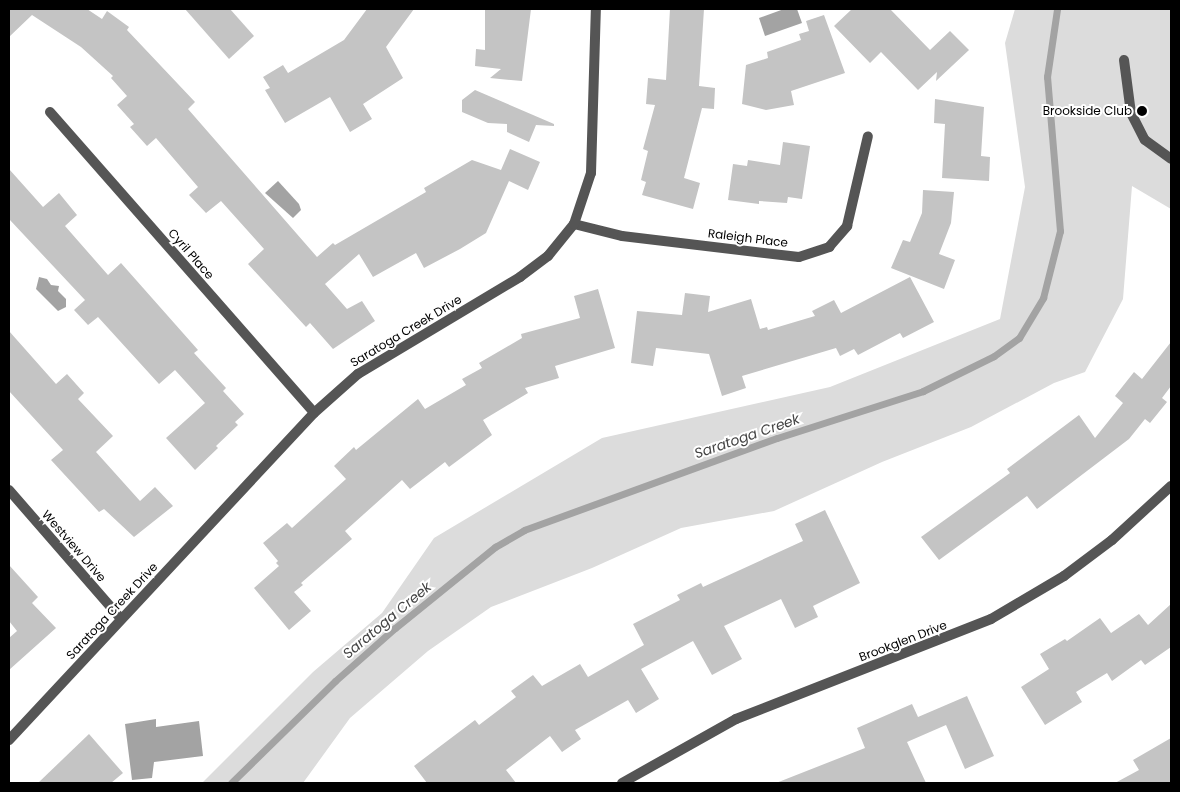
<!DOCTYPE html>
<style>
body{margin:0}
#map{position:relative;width:1180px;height:792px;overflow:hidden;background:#fff;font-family:Poppins,sans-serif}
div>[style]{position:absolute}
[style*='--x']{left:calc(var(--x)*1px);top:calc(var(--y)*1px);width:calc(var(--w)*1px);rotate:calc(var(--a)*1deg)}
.green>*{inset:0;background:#dcdcdc}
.water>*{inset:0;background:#a3a3a3}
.stream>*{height:7px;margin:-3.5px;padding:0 3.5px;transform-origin:3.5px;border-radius:3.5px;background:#a3a3a3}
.building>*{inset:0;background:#c4c4c4}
.lane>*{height:10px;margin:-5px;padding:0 5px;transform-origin:5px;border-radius:5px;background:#555}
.street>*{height:10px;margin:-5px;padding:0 5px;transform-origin:5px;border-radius:5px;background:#555}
.dots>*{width:14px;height:14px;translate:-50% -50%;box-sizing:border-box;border:2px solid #fff;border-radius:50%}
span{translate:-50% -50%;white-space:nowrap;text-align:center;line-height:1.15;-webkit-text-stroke:4px #fff;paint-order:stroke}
.poi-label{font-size:12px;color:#000}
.right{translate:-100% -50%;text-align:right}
.street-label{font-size:12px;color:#000}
.water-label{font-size:14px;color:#444;font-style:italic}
.frame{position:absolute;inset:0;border:10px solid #000;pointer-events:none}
</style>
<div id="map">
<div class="green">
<i style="clip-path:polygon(1015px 9px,1171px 9px,1171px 209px,1132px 186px,1123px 299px,1085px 372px,1054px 383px,971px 427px,882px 462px,774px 511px,681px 528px,592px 568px,491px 607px,428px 651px,350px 718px,303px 783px,202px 783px,313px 672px,382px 613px,434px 538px,602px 438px,830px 387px,1000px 319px,1025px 187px,1005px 43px)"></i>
</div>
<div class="water">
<i style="clip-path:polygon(784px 9px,797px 9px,802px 23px,765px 36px,759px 18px)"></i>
<i style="clip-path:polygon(278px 181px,299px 204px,301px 210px,293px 218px,265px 193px)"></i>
<i style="clip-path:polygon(39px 277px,47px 279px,51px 285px,59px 286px,58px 291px,66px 299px,66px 307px,58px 311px,36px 289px)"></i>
<i style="clip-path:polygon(156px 719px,156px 727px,199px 721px,203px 756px,154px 762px,152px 778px,132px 780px,125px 724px)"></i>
</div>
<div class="stream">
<i style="--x:231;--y:783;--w:146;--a:-44.4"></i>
<i style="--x:335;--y:681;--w:80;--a:-41.5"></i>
<i style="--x:395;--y:628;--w:129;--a:-39"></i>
<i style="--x:495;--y:547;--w:34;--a:-30"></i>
<i style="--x:524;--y:530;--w:269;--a:-20"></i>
<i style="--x:777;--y:438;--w:153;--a:-17.8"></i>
<i style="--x:923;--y:391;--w:79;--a:-26.2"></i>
<i style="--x:994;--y:356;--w:31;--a:-36"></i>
<i style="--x:1019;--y:338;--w:47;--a:-59"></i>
<i style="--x:1043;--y:298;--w:69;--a:-75.8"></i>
<i style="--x:1060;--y:231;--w:155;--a:-94.8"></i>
<i style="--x:1047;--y:77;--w:69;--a:-81.6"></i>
</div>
<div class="building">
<i style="clip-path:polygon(9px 9px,87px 9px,102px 19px,107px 11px,129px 27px,127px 30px,195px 102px,188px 109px,317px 257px,333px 243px,335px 245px,426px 192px,424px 188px,472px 160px,501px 170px,510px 149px,540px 162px,528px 190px,509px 181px,486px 233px,460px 249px,424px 268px,416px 253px,373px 277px,359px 254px,325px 284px,347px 309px,362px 301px,375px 321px,333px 349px,310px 323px,306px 327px,248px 264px,264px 249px,221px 201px,206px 213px,189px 195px,198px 187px,156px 138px,147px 146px,130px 127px,134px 124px,117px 105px,127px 96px,111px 78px,113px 76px,81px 47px,32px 15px,9px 37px)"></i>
<i style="clip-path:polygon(185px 9px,230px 9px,254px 36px,229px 59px)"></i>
<i style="clip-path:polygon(367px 9px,414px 9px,386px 47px,403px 78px,363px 104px,372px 119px,350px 132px,330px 97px,285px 123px,265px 90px,270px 88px,263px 77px,283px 65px,288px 73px,344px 40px)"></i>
<i style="clip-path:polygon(485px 9px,531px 9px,522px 81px,490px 78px,501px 69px,475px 66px,476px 49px,485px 50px)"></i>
<i style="clip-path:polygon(670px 9px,704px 9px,699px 86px,715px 88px,714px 109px,702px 108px,684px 178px,700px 183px,693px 209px,642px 195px,646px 182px,641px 180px,648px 151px,643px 149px,655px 105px,646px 104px,648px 78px,666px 80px)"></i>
<i style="clip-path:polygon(852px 9px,890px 9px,930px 50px,950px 31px,969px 50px,936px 81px,937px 72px,918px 90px,881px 52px,870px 63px,834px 26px)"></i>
<i style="clip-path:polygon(824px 15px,845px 73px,791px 91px,794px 105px,766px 110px,742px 104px,746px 65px,768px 58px,767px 52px,801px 40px,799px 34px,809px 31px,806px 21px)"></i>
<i style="clip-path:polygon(475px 90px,554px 124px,554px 126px,536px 125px,529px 142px,507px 132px,507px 124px,488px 123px,462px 112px,462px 100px)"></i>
<i style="clip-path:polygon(935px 99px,984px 107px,981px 156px,990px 157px,989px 181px,942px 178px,945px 124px,934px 123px)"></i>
<i style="clip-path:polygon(783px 142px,810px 146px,802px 199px,788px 197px,787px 203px,759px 201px,759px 204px,728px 200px,733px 164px,747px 166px,748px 160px,780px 165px)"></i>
<i style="clip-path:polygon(9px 169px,43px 207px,59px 193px,77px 215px,65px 226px,108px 275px,121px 263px,198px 350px,194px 353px,226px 388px,223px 391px,244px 414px,235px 422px,238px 425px,216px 446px,218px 448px,195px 470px,166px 438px,205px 403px,175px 370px,159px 384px,98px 317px,88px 325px,74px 310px,85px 300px,9px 219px)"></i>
<i style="clip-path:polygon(923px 190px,954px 192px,951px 223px,939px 254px,955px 260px,944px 289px,891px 268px,903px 240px,910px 242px,922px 213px)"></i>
<i style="clip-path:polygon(910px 277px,934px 322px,903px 338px,900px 333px,858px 355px,854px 349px,840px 356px,836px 348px,742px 376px,746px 388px,722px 396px,709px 354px,656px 348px,653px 366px,631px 363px,637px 311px,682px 315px,685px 293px,710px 296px,708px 312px,751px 299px,760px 329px,767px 327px,768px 330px,815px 316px,812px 311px,834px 300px,841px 313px)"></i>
<i style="clip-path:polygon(598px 289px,615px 348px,555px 366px,559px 378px,525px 388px,528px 393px,483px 420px,492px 435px,449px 467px,445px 462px,410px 489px,402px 480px,345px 531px,352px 539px,301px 583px,303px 585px,294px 592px,311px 611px,289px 630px,254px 588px,279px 566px,276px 563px,278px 561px,263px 543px,287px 523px,292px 528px,346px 479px,334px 466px,354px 447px,356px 450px,418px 399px,425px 409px,466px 385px,462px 379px,482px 368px,479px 363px,522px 338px,521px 334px,580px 318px,574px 296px)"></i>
<i style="clip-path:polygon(9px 331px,56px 384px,67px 374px,84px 393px,78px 399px,113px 436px,96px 452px,140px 501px,155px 487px,173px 506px,134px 537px,104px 509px,99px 512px,51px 460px,63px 450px,9px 391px)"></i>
<i style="clip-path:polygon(1171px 342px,1171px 386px,1162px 398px,1167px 402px,1150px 423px,1145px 419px,1129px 439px,1037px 509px,1027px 496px,939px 560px,921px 537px,1010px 473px,1007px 469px,1079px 415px,1095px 438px,1123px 403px,1115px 396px,1134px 372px,1142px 379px)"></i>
<i style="clip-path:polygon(825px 510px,860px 583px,813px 606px,818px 617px,795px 628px,781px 599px,724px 626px,742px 659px,712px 675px,693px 641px,641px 669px,659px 699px,636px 713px,628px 700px,575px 730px,581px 739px,562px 752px,550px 736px,506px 770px,516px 783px,427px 783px,414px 766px,475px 720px,479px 725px,516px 697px,511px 691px,533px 675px,542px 686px,580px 664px,588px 677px,644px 645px,633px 624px,680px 600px,677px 595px,701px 583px,703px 587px,803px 541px,795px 524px)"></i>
<i style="clip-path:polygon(9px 565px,38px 597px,32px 603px,56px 628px,9px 670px,9px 638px,17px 631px,9px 621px)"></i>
<i style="clip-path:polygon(1171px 604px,1171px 647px,1145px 665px,1141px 660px,1112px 681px,1107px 673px,1076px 692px,1082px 702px,1045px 725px,1021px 687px,1049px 669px,1040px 654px,1065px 639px,1067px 641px,1100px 618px,1111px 633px,1139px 614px,1148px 625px)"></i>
<i style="clip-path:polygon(967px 696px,994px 756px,965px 769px,946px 725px,907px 742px,926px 783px,776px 783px,865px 748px,857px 728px,912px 704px,918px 717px)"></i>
<i style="clip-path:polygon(89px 734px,123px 773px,111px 783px,38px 783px)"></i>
<i style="clip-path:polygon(1171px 738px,1171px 783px,1115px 783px,1139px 770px,1133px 760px)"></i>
</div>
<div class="lane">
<i style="--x:1124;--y:60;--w:53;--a:82.5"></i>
<i style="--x:1131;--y:113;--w:30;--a:63"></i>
<i style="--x:1145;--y:140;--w:32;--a:36"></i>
</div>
<div class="street">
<i style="--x:50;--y:112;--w:400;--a:48.7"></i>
<i style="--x:574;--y:224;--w:49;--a:14"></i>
<i style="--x:622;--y:236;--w:178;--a:6.8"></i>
<i style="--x:799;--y:257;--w:32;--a:-18"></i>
<i style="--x:829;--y:247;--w:28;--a:-49"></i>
<i style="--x:847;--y:226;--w:92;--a:-76.9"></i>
<i style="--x:9;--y:490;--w:171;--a:49"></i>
<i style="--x:9;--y:740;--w:447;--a:-47"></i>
<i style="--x:314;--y:413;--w:59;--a:-41.6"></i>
<i style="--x:358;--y:374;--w:189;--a:-30.9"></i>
<i style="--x:520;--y:277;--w:35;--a:-37"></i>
<i style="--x:548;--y:256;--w:41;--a:-50.9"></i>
<i style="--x:574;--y:224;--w:54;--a:-71.6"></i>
<i style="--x:591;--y:173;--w:164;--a:-88.3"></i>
<i style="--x:622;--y:783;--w:131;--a:-29.3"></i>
<i style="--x:736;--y:719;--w:274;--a:-21.4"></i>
<i style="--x:991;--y:619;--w:85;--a:-30.5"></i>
<i style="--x:1064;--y:576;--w:60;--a:-36.9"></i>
<i style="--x:1112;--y:540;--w:80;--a:-42.5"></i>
</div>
<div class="dots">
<i style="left:1142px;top:111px;background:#000"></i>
</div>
<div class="poi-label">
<span class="right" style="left:1132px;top:111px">Brookside Club</span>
</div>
<div class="street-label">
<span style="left:748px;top:238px;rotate:7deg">Raleigh Place</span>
<span style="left:191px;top:254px;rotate:49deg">Cyril Place</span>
<span style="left:406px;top:331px;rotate:-31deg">Saratoga Creek Drive</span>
<span style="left:74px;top:546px;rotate:49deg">Westview Drive</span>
<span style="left:112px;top:611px;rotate:-47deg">Saratoga Creek Drive</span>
<span style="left:903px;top:641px;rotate:-21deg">Brookglen Drive</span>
</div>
<div class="water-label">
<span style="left:747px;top:436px;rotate:-19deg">Saratoga Creek</span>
<span style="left:387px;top:620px;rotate:-40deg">Saratoga Creek</span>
</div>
<div class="frame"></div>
</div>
